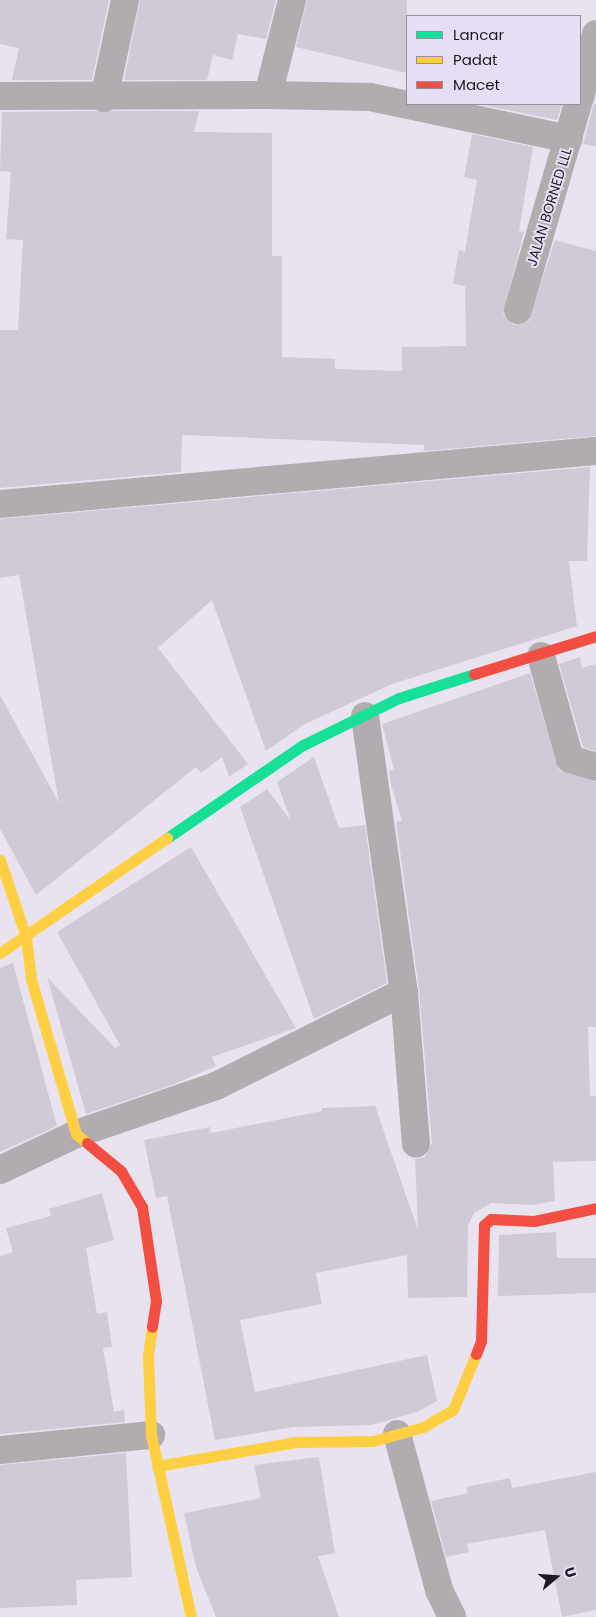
<!DOCTYPE html>
<style>
body{margin:0}
#map{position:relative;width:596px;height:1617px;overflow:hidden;background:#e8e3ee;font-family:Poppins,sans-serif}
div>[style]{position:absolute}
[style*='--x']{left:calc(var(--x)*1px);top:calc(var(--y)*1px);width:calc(var(--w)*1px);rotate:calc(var(--a)*1deg)}
.building>*{inset:0;background:#d0cad6}
.street>*{height:28px;margin:-14px;padding:0 14px;transform-origin:14px;border-radius:14px;background:#b0acaf}
.fast>*{height:11px;margin:-5.5px;padding:0 5.5px;transform-origin:5.5px;border-radius:5.5px;background:#16e098}
.slow>*{height:11px;margin:-5.5px;padding:0 5.5px;transform-origin:5.5px;border-radius:5.5px;background:#ffcf43}
.jam>*{height:11px;margin:-5.5px;padding:0 5.5px;transform-origin:5.5px;border-radius:5.5px;background:#f24e42}
span{translate:-50% -50%;white-space:nowrap;text-align:center;line-height:1.15;-webkit-text-stroke:4px #e7def3;paint-order:stroke}
.street-label{font-size:14px;color:#1c1920}
.legend{position:absolute;left:406px;top:15px;width:175px;height:90px;box-sizing:border-box;background:#e7def3;border:1px solid #968f9f;margin:0;padding:6px 9px;list-style:none;font-size:15px;color:#1c1920}
.legend li{display:flex;align-items:center;gap:10px;height:25px}
.legend b{width:25px;border:1px solid #968f9f}
.north{position:absolute;left:531px;top:1552px;width:50px;height:50px;-webkit-text-stroke:4px #e7def3;paint-order:stroke;rotate:72deg;font-size:14px;font-weight:700;line-height:20px;text-align:center;color:#1c1920}
.north::after{content:'';display:block;margin:auto;width:18px;height:22px;background:#1c1920;clip-path:polygon(50% 0,100% 100%,50% 72%,0 100%)}
</style>
<div id="map">
<div class="building">
<i style="clip-path:polygon(0 0,109px 0,92px 80px,12px 80px,19px 48px,0 44px)"></i>
<i style="clip-path:polygon(140px 0,276px 0,266px 39px,238px 34px,232px 60px,213px 55px,207px 80px,124px 80px)"></i>
<i style="clip-path:polygon(307px 0,407px 0,407px 73px,296px 47px)"></i>
<i style="clip-path:polygon(478px 104px,562px 104px,557px 120px)"></i>
<i style="clip-path:polygon(594px 104px,596px 104px,596px 146px,583px 144px)"></i>
<i style="clip-path:polygon(97px 111px,199px 111px,194px 132px,272px 133px,272px 256px,282px 256px,282px 357px,335px 359px,335px 369px,402px 371px,402px 347px,466px 346px,465px 286px,453px 284px,459px 250px,465px 252px,477px 180px,464px 177px,472px 134px,533px 147px,519px 231px,524px 232px,503px 313px,514px 325px,529px 321px,555px 240px,596px 251px,596px 436px,424px 451px,424px 445px,182px 435px,181px 472px,0 488px,0 330px,18px 330px,23px 240px,6px 239px,11px 172px,0 171px,2px 112px)"></i>
<i style="clip-path:polygon(590px 467px,587px 561px,569px 561px,577px 626px,392px 684px,303px 725px,266px 751px,212px 600px,158px 648px,248px 764px,229px 777px,222px 757px,201px 773px,196px 767px,36px 895px,0 829px,0 695px,59px 803px,19px 575px,0 578px,0 519px)"></i>
<i style="clip-path:polygon(580px 657px,582px 668px,596px 664px,596px 751px,583px 747px,559px 664px)"></i>
<i style="clip-path:polygon(530px 673px,559px 770px,596px 782px,596px 1027px,588px 1027px,590px 1096px,596px 1096px,596px 1161px,553px 1162px,555px 1201px,533px 1205px,491px 1203px,474px 1213px,468px 1225px,467px 1297px,408px 1298px,407px 1255px,316px 1273px,322px 1304px,240px 1320px,255px 1392px,427px 1355px,437px 1401px,417px 1412px,371px 1425px,293px 1427px,215px 1440px,167px 1196px,156px 1198px,144px 1140px,210px 1127px,211px 1133px,322px 1111px,322px 1108px,375px 1106px,418px 1230px,415px 1159px,425px 1157px,432px 1143px,419px 990px,396px 822px,402px 821px,391px 785px,389px 771px,394px 769px,382px 724px)"></i>
<i style="clip-path:polygon(314px 757px,339px 828px,365px 825px,387px 983px,314px 1019px,240px 807px,267px 789px,291px 821px,277px 782px)"></i>
<i style="clip-path:polygon(191px 847px,296px 1028px,212px 1057px,216px 1066px,172px 1085px,86px 1114px,47px 977px,115px 1048px,120px 1045px,57px 932px)"></i>
<i style="clip-path:polygon(13px 963px,57px 1126px,0 1152px,0 968px)"></i>
<i style="clip-path:polygon(102px 1193px,114px 1240px,86px 1248px,97px 1314px,107px 1312px,112px 1347px,103px 1348px,114px 1412px,124px 1410px,125px 1422px,0 1434px,0 1256px,13px 1252px,6px 1228px,51px 1216px,49px 1209px)"></i>
<i style="clip-path:polygon(556px 1232px,557px 1258px,596px 1258px,596px 1293px,498px 1296px,499px 1235px)"></i>
<i style="clip-path:polygon(126px 1453px,132px 1577px,76px 1580px,77px 1605px,0 1608px,0 1465px)"></i>
<i style="clip-path:polygon(319px 1457px,335px 1553px,318px 1556px,339px 1617px,216px 1617px,196px 1567px,184px 1513px,261px 1498px,254px 1465px)"></i>
<i style="clip-path:polygon(596px 1472px,596px 1610px,562px 1617px,545px 1530px,467px 1544px,469px 1552px,446px 1557px,431px 1501px,468px 1493px,466px 1487px,510px 1478px,512px 1488px)"></i>
</div>
<div class="street">
<i style="--x:268;--y:95;--w:102;--a:1.1"></i>
<i style="--x:370;--y:97;--w:203;--a:11.9"></i>
<i style="--x:0;--y:96;--w:268;--a:-0.2"></i>
<i style="--x:268;--y:95;--w:98;--a:-75.8"></i>
<i style="--x:104;--y:98;--w:100;--a:-77.9"></i>
<i style="--x:580;--y:98;--w:66;--a:-76"></i>
<i style="--x:518;--y:310;--w:215;--a:-73.8"></i>
<i style="--x:0;--y:504;--w:598;--a:-5.08"></i>
<i style="--x:541;--y:656;--w:107;--a:74.3"></i>
<i style="--x:570;--y:759;--w:27;--a:17"></i>
<i style="--x:365;--y:716;--w:279;--a:82"></i>
<i style="--x:404;--y:992;--w:152;--a:85.5"></i>
<i style="--x:0;--y:1170;--w:84;--a:-25.3"></i>
<i style="--x:76;--y:1134;--w:148;--a:-18.9"></i>
<i style="--x:216;--y:1086;--w:210;--a:-26.6"></i>
<i style="--x:397;--y:1434;--w:162;--a:74.9"></i>
<i style="--x:439;--y:1590;--w:30;--a:64"></i>
<i style="--x:0;--y:1450;--w:152;--a:-5.7"></i>
</div>
<div class="fast">
<i style="--x:167;--y:838;--w:165;--a:-34.4"></i>
<i style="--x:303;--y:745;--w:107;--a:-26.1"></i>
<i style="--x:399;--y:698;--w:79;--a:-17.7"></i>
</div>
<div class="slow">
<i style="--x:0;--y:860;--w:81;--a:71.3"></i>
<i style="--x:26;--y:937;--w:42;--a:83.2"></i>
<i style="--x:31;--y:979;--w:161;--a:73.8"></i>
<i style="--x:76;--y:1134;--w:14;--a:39"></i>
<i style="--x:0;--y:953;--w:203;--a:-34.6"></i>
<i style="--x:152;--y:1327;--w:30;--a:98"></i>
<i style="--x:148;--y:1357;--w:78;--a:87.8"></i>
<i style="--x:151;--y:1435;--w:186;--a:77.6"></i>
<i style="--x:157;--y:1466;--w:141;--a:-9.8"></i>
<i style="--x:296;--y:1442;--w:77;--a:-0.7"></i>
<i style="--x:373;--y:1441;--w:52;--a:-15.6"></i>
<i style="--x:423;--y:1427;--w:34;--a:-30"></i>
<i style="--x:453;--y:1410;--w:61;--a:-67.7"></i>
</div>
<div class="jam">
<i style="--x:474;--y:674;--w:128;--a:-17.3"></i>
<i style="--x:87;--y:1143;--w:44;--a:39.5"></i>
<i style="--x:121;--y:1171;--w:42;--a:59.7"></i>
<i style="--x:142;--y:1207;--w:95;--a:81.5"></i>
<i style="--x:156;--y:1301;--w:26;--a:99"></i>
<i style="--x:476;--y:1354;--w:14;--a:-69"></i>
<i style="--x:481;--y:1341;--w:116;--a:-88.5"></i>
<i style="--x:484;--y:1225;--w:9;--a:-41"></i>
<i style="--x:491;--y:1219;--w:43;--a:2.7"></i>
<i style="--x:534;--y:1221;--w:63;--a:-11.8"></i>
</div>
<div class="street-label">
<span style="left:549px;top:207px;rotate:-73deg">JALAN BORNED LLL</span>
</div>
<ul class="legend">
<li><b style="height:6px;background:#16e098"></b>Lancar</li>
<li><b style="height:6px;background:#ffcf43"></b>Padat</li>
<li><b style="height:6px;background:#f24e42"></b>Macet</li>
</ul>
<div class="north">U</div>
</div>
